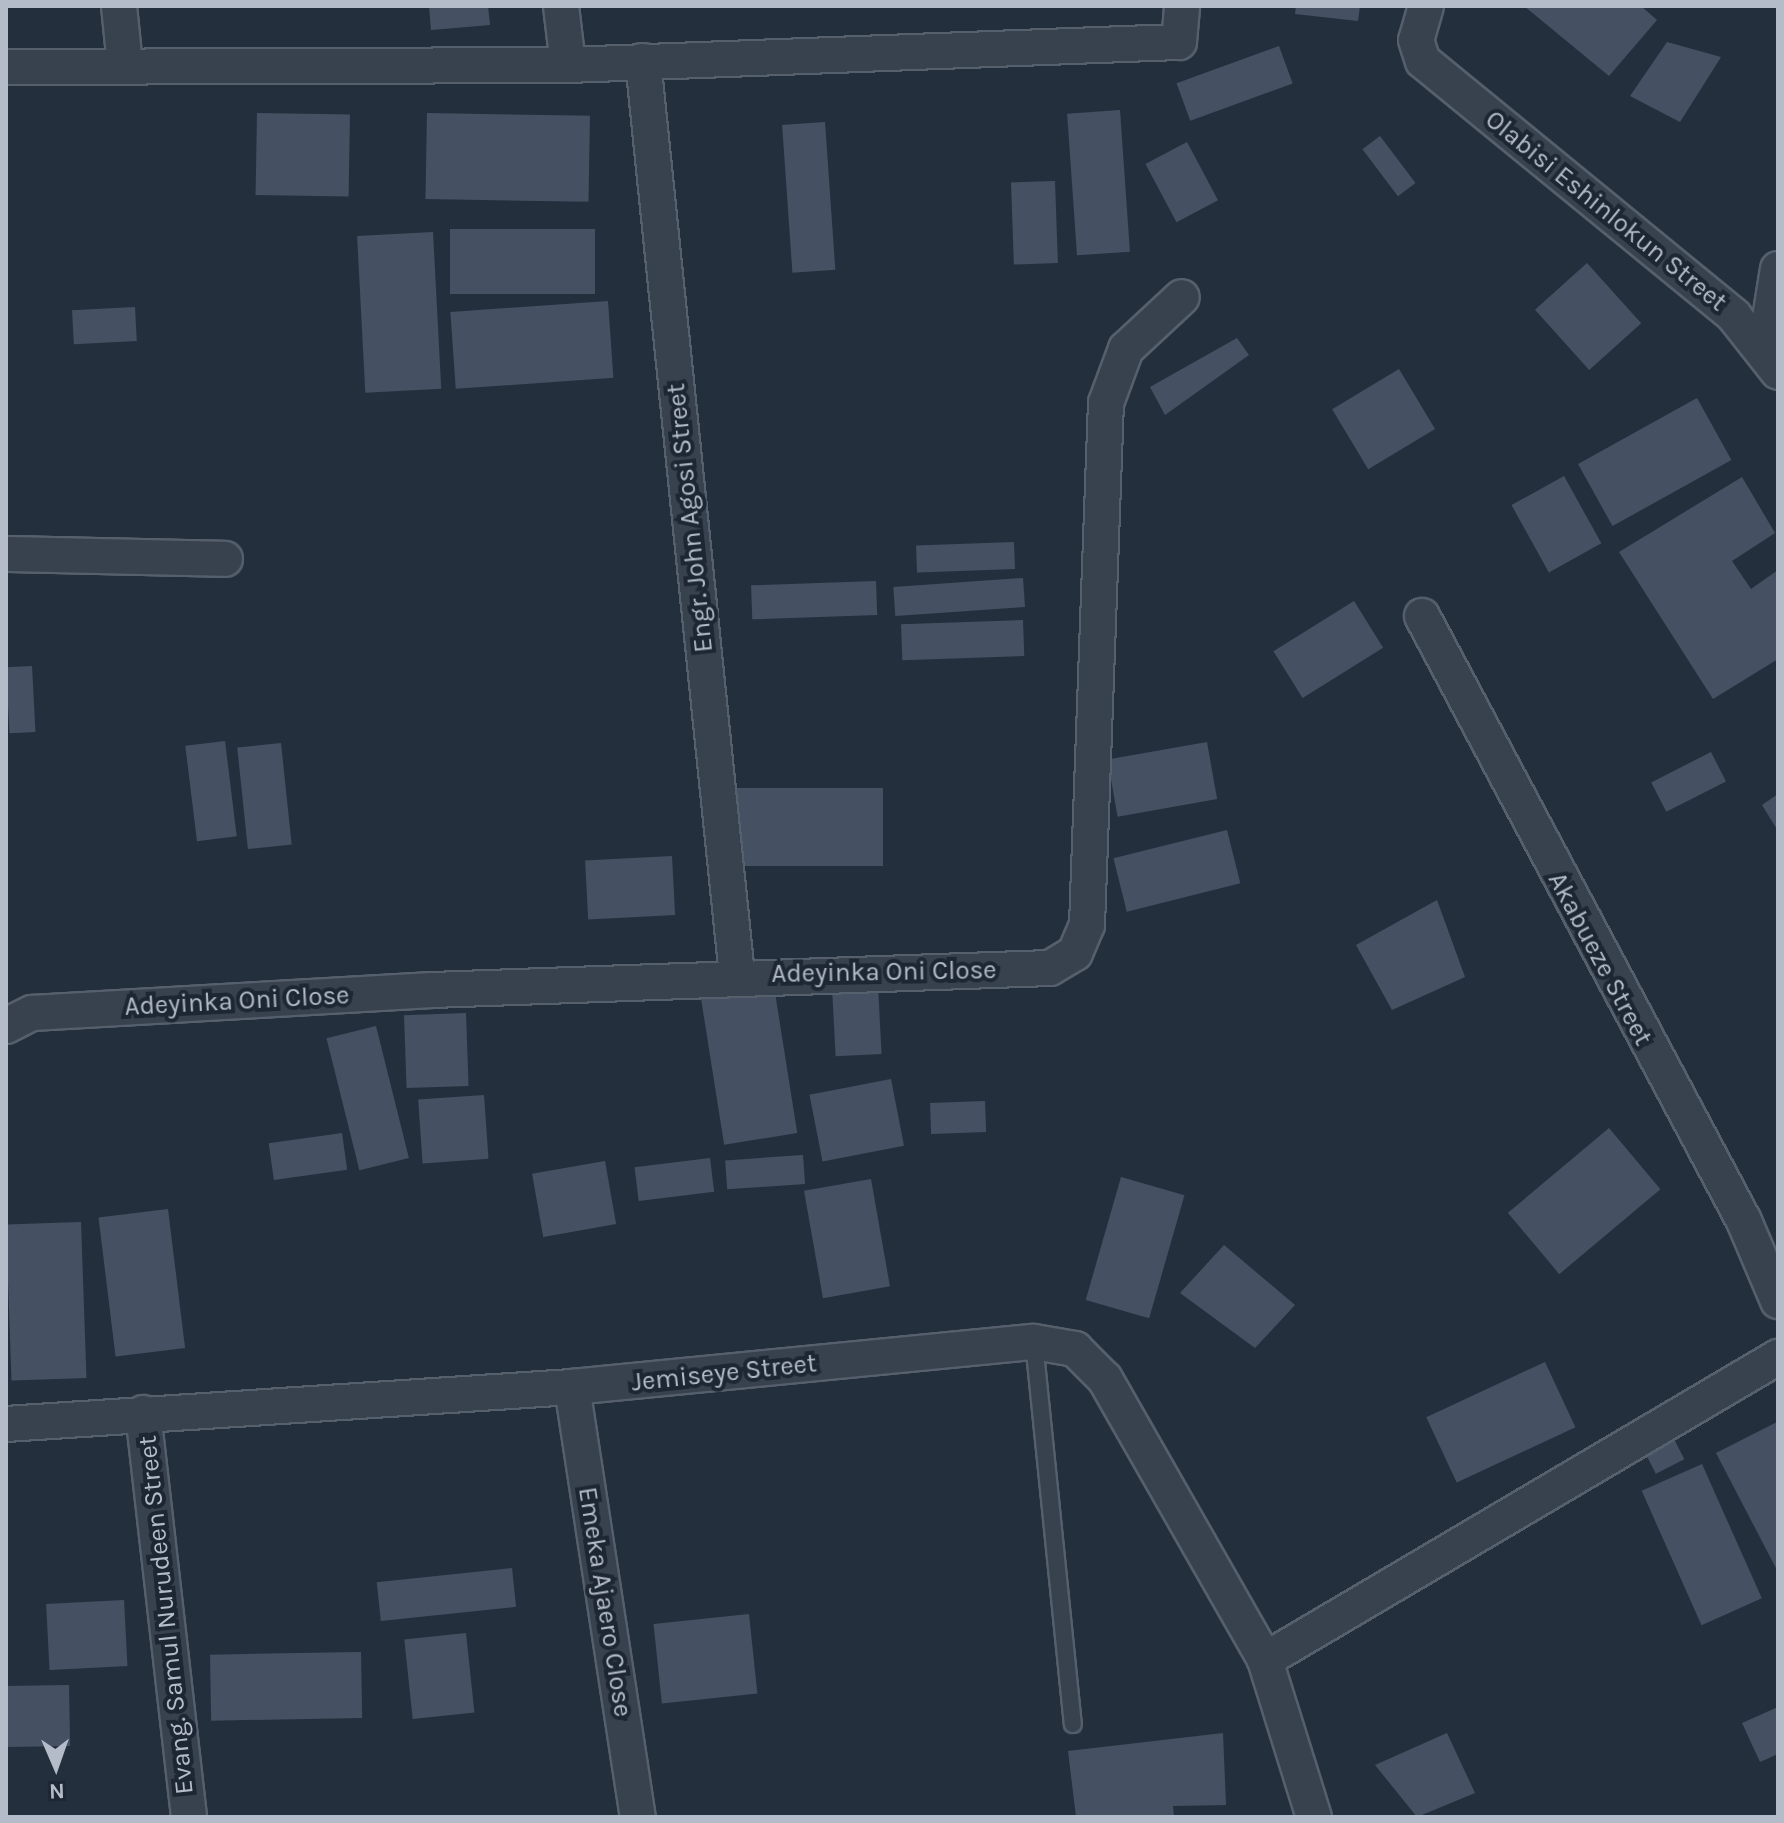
<!DOCTYPE html>
<style>
body{margin:0}
#map{position:relative;width:1784px;height:1823px;overflow:hidden;background:#242f3e;font-family:Karla,sans-serif}
div>[style]{position:absolute}
[style*='--x']{left:calc(var(--x)*1px);top:calc(var(--y)*1px);width:calc(var(--w)*1px);rotate:calc(var(--a)*1deg)}
.building>*{inset:0;background:#455162;transform-origin:0 0}
.roads{filter:drop-shadow(2px 0 #565f6c) drop-shadow(-2px 0 #565f6c) drop-shadow(0 2px #565f6c) drop-shadow(0 -2px #565f6c)}
.lane>*{height:16px;margin:-8px;padding:0 8px;transform-origin:8px;border-radius:8px;background:#38414e}
.street>*{height:34px;margin:-17px;padding:0 17px;transform-origin:17px;border-radius:17px;background:#38414e}
span{translate:-50% -50%;white-space:nowrap;text-align:center;line-height:1.15;-webkit-text-stroke:8px #1d2633;paint-order:stroke}
.street-label{font-size:26px;color:#b4bcc9}
.frame{position:absolute;inset:0;border:8px solid #b4bcc9;pointer-events:none}
.north{position:absolute;left:16px;top:1727px;width:80px;height:80px;-webkit-text-stroke:6px #1d2633;paint-order:stroke;rotate:178deg;font-size:22px;font-weight:700;line-height:32px;text-align:center;color:#b4bcc9}
.north::after{content:'';display:block;margin:auto;width:28px;height:36px;background:#b4bcc9;clip-path:polygon(50% 0,100% 100%,50% 72%,0 100%)}
</style>
<div id="map">
<div class="building">
<i style="clip-path:polygon(429px 6px,488px 6px,490px 25px,431px 30px)"></i>
<i style="clip-path:polygon(1296px 6px,1360px 6px,1358px 21px,1295px 14px)"></i>
<i style="clip-path:polygon(1524px 6px,1641px 6px,1657px 20px,1609px 76px)"></i>
<i style="clip-path:polygon(1667px 42px,1721px 57px,1680px 122px,1630px 96px)"></i>
<i style="left:1279px;top:46px;width:40px;height:109px;rotate:70deg"></i>
<i style="left:1120px;top:110px;width:142px;height:53px;rotate:86deg"></i>
<i style="left:257px;top:113px;width:93px;height:82px;rotate:1deg"></i>
<i style="left:427px;top:113px;width:163px;height:86px;rotate:1deg"></i>
<i style="left:825px;top:122px;width:148px;height:43px;rotate:86deg"></i>
<i style="left:1380px;top:136px;width:59px;height:22px;rotate:53deg"></i>
<i style="left:1187px;top:142px;width:66px;height:47px;rotate:62deg"></i>
<i style="left:1055px;top:181px;width:82px;height:44px;rotate:88deg"></i>
<i style="left:450px;top:229px;width:145px;height:65px"></i>
<i style="left:433px;top:232px;width:157px;height:76px;rotate:87deg"></i>
<i style="left:1587px;top:263px;width:81px;height:70px;rotate:48deg"></i>
<i style="left:608px;top:301px;width:77px;height:158px;rotate:86deg"></i>
<i style="left:135px;top:307px;width:34px;height:63px;rotate:87deg"></i>
<i style="clip-path:polygon(1237px 338px,1249px 355px,1165px 415px,1150px 387px)"></i>
<i style="left:1399px;top:369px;width:70px;height:78px;rotate:59deg"></i>
<i style="left:1697px;top:398px;width:71px;height:136px;rotate:61deg"></i>
<i style="left:1564px;top:476px;width:77px;height:60px;rotate:61deg"></i>
<i style="clip-path:polygon(1742px 477px,1775px 533px,1732px 561px,1751px 589px,1778px 570px,1778px 659px,1713px 699px,1619px 552px)"></i>
<i style="left:1014px;top:542px;width:27px;height:98px;rotate:88deg"></i>
<i style="left:1023px;top:578px;width:29px;height:130px;rotate:86deg"></i>
<i style="left:876px;top:581px;width:34px;height:125px;rotate:88deg"></i>
<i style="left:1354px;top:601px;width:55px;height:95px;rotate:58deg"></i>
<i style="left:1023px;top:620px;width:36px;height:122px;rotate:88deg"></i>
<i style="left:32px;top:666px;width:66px;height:26px;rotate:87deg"></i>
<i style="left:225px;top:741px;width:96px;height:40px;rotate:83deg"></i>
<i style="left:1207px;top:742px;width:58px;height:101px;rotate:80deg"></i>
<i style="left:281px;top:743px;width:102px;height:44px;rotate:84deg"></i>
<i style="left:1711px;top:752px;width:33px;height:67px;rotate:63deg"></i>
<i style="left:732px;top:788px;width:151px;height:78px"></i>
<i style="clip-path:polygon(1778px 794px,1778px 831px,1762px 805px)"></i>
<i style="left:1227px;top:830px;width:55px;height:117px;rotate:76deg"></i>
<i style="left:672px;top:856px;width:59px;height:87px;rotate:87deg"></i>
<i style="clip-path:polygon(1437px 900px,1465px 977px,1392px 1010px,1356px 945px)"></i>
<i style="left:773px;top:980px;width:155px;height:74px;rotate:81deg"></i>
<i style="left:878px;top:986px;width:68px;height:46px;rotate:87deg"></i>
<i style="left:466px;top:1013px;width:73px;height:62px;rotate:88deg"></i>
<i style="left:376px;top:1026px;width:136px;height:51px;rotate:76deg"></i>
<i style="left:891px;top:1079px;width:68px;height:83px;rotate:79deg"></i>
<i style="left:484px;top:1095px;width:64px;height:66px;rotate:86deg"></i>
<i style="left:985px;top:1101px;width:31px;height:55px;rotate:88deg"></i>
<i style="left:1609px;top:1128px;width:80px;height:132px;rotate:50deg"></i>
<i style="left:342px;top:1133px;width:37px;height:74px;rotate:82deg"></i>
<i style="left:803px;top:1155px;width:29px;height:78px;rotate:86deg"></i>
<i style="left:710px;top:1158px;width:34px;height:76px;rotate:83deg"></i>
<i style="left:605px;top:1161px;width:64px;height:74px;rotate:80deg"></i>
<i style="left:1121px;top:1177px;width:66px;height:128px;rotate:16deg"></i>
<i style="left:871px;top:1179px;width:109px;height:68px;rotate:80deg"></i>
<i style="left:168px;top:1209px;width:140px;height:70px;rotate:83deg"></i>
<i style="left:81px;top:1222px;width:156px;height:75px;rotate:88deg"></i>
<i style="clip-path:polygon(1224px 1245px,1295px 1305px,1255px 1348px,1180px 1293px)"></i>
<i style="left:1545px;top:1362px;width:72px;height:131px;rotate:65deg"></i>
<i style="clip-path:polygon(1777px 1422px,1778px 1424px,1778px 1572px,1716px 1453px)"></i>
<i style="left:1673px;top:1437px;width:25px;height:32px;rotate:63deg"></i>
<i style="left:1702px;top:1464px;width:147px;height:66px;rotate:66deg"></i>
<i style="left:512px;top:1568px;width:39px;height:136px;rotate:84deg"></i>
<i style="left:124px;top:1600px;width:66px;height:78px;rotate:87deg"></i>
<i style="left:749px;top:1614px;width:80px;height:96px;rotate:84deg"></i>
<i style="left:466px;top:1633px;width:80px;height:62px;rotate:84deg"></i>
<i style="left:361px;top:1652px;width:66px;height:151px;rotate:89deg"></i>
<i style="left:69px;top:1685px;width:61px;height:63px;rotate:89deg"></i>
<i style="clip-path:polygon(1778px 1707px,1778px 1754px,1760px 1762px,1742px 1723px)"></i>
<i style="clip-path:polygon(1223px 1733px,1226px 1805px,1173px 1806px,1174px 1817px,1076px 1817px,1068px 1751px)"></i>
<i style="clip-path:polygon(1447px 1733px,1475px 1793px,1417px 1817px,1375px 1765px)"></i>
</div>
<div class="roads">
<div class="lane">
<i style="--x:1034;--y:1342;--w:384;--a:84.2"></i>
</div>
<div class="street">
<i style="--x:119;--y:6;--w:59;--a:84.2"></i>
<i style="--x:561;--y:6;--w:59;--a:83.2"></i>
<i style="--x:1426;--y:6;--w:35;--a:106"></i>
<i style="--x:1416;--y:40;--w:22;--a:72"></i>
<i style="--x:1423;--y:61;--w:402;--a:39.3"></i>
<i style="--x:1734;--y:316;--w:71;--a:51.8"></i>
<i style="--x:643;--y:61;--w:919;--a:84.13"></i>
<i style="--x:6;--y:67;--w:562;--a:-0.2"></i>
<i style="--x:568;--y:65;--w:611;--a:-2.16"></i>
<i style="--x:1179;--y:42;--w:36;--a:-85"></i>
<i style="--x:1765;--y:350;--w:82;--a:-80.9"></i>
<i style="--x:6;--y:554;--w:219;--a:1.3"></i>
<i style="--x:1422;--y:616;--w:685;--a:61.98"></i>
<i style="--x:1744;--y:1221;--w:87;--a:67"></i>
<i style="--x:6;--y:1026;--w:29;--a:-27"></i>
<i style="--x:32;--y:1013;--w:401;--a:-3.3"></i>
<i style="--x:432;--y:990;--w:618;--a:-2.04"></i>
<i style="--x:1050;--y:968;--w:29;--a:-31"></i>
<i style="--x:1075;--y:953;--w:30;--a:-67"></i>
<i style="--x:1087;--y:925;--w:522;--a:-87.92"></i>
<i style="--x:1106;--y:403;--w:58;--a:-69.7"></i>
<i style="--x:1126;--y:349;--w:76;--a:-42.9"></i>
<i style="--x:572;--y:1387;--w:435;--a:81.3"></i>
<i style="--x:143;--y:1413;--w:407;--a:83.5"></i>
<i style="--x:6;--y:1424;--w:567;--a:-3.74"></i>
<i style="--x:572;--y:1387;--w:464;--a:-5.6"></i>
<i style="--x:1034;--y:1342;--w:42;--a:9.7"></i>
<i style="--x:1075;--y:1349;--w:42;--a:45"></i>
<i style="--x:1105;--y:1379;--w:323;--a:60.3"></i>
<i style="--x:1265;--y:1660;--w:164;--a:72.7"></i>
<i style="--x:1265;--y:1660;--w:596;--a:-30.57"></i>
</div>
</div>
<div class="street-label">
<span style="left:1606px;top:211px;rotate:39deg">Olabisi Eshinlokun Street</span>
<span style="left:690px;top:518px;rotate:-96deg">Engr. John Agosi Street</span>
<span style="left:1600px;top:959px;rotate:62deg">Akabueze Street</span>
<span style="left:884px;top:972px;rotate:-1deg">Adeyinka Oni Close</span>
<span style="left:237px;top:1001px;rotate:-3deg">Adeyinka Oni Close</span>
<span style="left:724px;top:1373px;rotate:-6deg">Jemiseye Street</span>
<span style="left:605px;top:1602px;rotate:81deg">Emeka Ajaero Close</span>
<span style="left:166px;top:1615px;rotate:-96deg">Evang. Samul Nurudeen Street</span>
</div>
<div class="frame"></div>
<div class="north">N</div>
</div>
